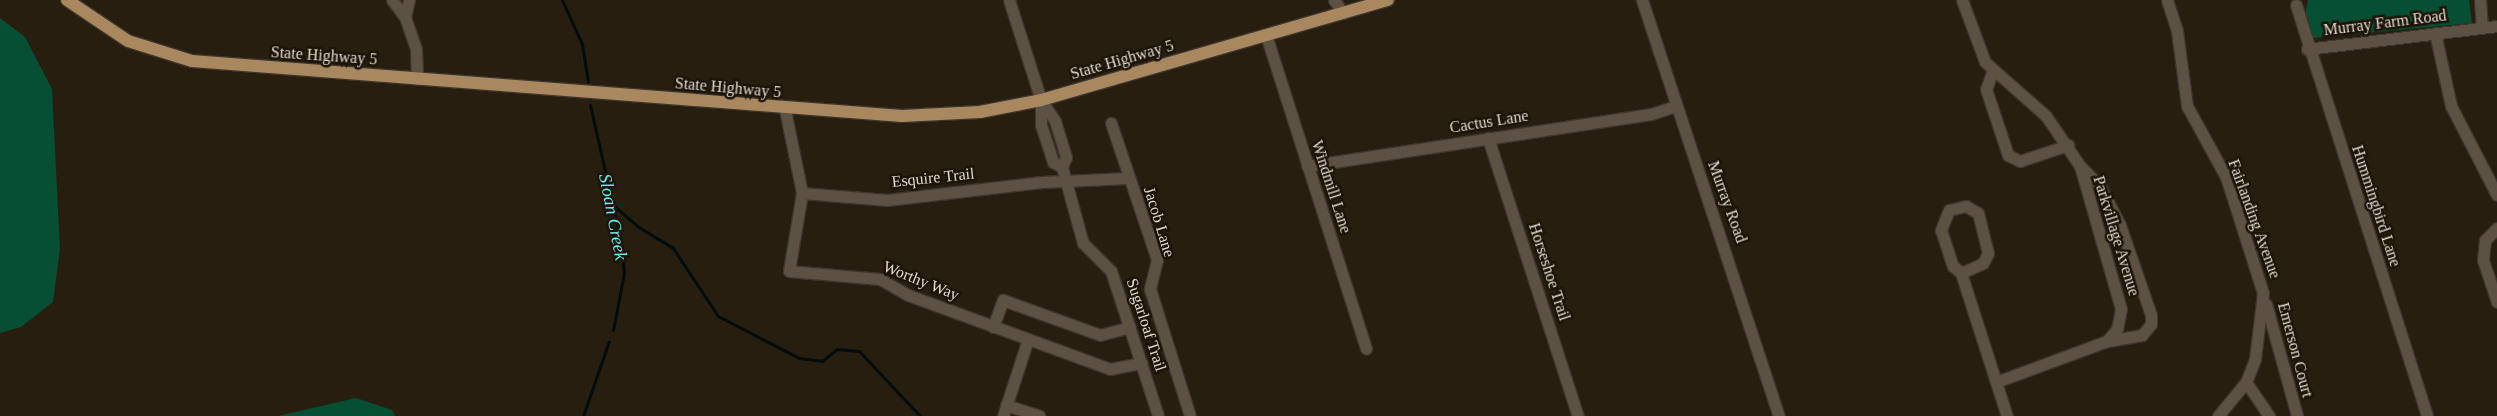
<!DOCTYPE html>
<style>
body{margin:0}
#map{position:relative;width:2497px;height:416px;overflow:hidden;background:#271e10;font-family:"Times New Roman",serif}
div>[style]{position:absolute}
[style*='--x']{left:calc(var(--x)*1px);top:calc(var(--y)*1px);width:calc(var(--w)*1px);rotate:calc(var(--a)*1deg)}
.green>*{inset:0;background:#064e34}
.stream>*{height:3px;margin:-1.5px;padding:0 1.5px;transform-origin:1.5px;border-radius:1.5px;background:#020c0d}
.roads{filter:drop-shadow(1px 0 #3e352e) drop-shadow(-1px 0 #3e352e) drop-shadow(0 1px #3e352e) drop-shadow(0 -1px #3e352e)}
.minor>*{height:11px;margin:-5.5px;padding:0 5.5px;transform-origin:5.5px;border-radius:5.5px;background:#5c5142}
.major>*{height:12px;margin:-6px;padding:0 6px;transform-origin:6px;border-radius:6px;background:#a9875f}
span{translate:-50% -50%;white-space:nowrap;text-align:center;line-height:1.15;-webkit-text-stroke:5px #1d1407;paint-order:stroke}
.street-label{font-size:16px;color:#e0dad1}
.water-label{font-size:18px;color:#62eff9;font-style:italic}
</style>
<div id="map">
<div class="green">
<i style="clip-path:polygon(2308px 0,2469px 0,2472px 23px,2314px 38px,2304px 20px)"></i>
<i style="clip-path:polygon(0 18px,25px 37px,52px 89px,60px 249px,53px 302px,21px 327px,0 333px)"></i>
<i style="clip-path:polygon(356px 398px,392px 410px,395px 416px,278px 416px)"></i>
</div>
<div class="stream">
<i style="--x:562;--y:0;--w:48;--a:65.6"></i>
<i style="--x:582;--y:44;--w:38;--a:81"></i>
<i style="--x:590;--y:105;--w:139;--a:77.2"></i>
<i style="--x:621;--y:241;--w:32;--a:85"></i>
<i style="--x:624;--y:273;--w:58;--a:100.9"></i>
<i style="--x:612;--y:204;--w:33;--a:41"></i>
<i style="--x:637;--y:226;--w:42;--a:31.4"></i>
<i style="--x:673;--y:248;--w:82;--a:56.5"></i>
<i style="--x:718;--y:316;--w:91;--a:27.4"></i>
<i style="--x:799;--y:358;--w:23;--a:7"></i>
<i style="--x:822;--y:361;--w:19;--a:-39"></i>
<i style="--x:837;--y:349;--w:22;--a:5"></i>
<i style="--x:859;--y:351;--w:89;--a:46.8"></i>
<i style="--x:583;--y:416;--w:79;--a:-70.9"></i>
</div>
<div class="roads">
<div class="minor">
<i style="--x:392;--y:0;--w:21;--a:53"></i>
<i style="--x:409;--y:0;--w:17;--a:103"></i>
<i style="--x:405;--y:17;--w:34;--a:71"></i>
<i style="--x:416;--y:49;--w:30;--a:88"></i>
<i style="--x:1009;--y:0;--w:105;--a:72.3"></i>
<i style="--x:1041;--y:100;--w:25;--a:56"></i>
<i style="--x:1055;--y:121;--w:38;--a:73"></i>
<i style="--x:1066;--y:157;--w:11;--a:112"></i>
<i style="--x:1062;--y:167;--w:79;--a:74.6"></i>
<i style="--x:1083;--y:243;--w:40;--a:45"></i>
<i style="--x:1111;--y:271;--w:152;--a:72"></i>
<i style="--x:1334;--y:0;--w:16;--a:55"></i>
<i style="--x:1642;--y:0;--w:438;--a:71.8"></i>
<i style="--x:1962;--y:0;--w:66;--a:69.6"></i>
<i style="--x:1985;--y:62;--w:81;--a:41.5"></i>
<i style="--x:2046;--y:116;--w:60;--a:55.8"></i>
<i style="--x:2080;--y:166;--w:28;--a:45"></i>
<i style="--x:2100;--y:186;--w:44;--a:62.9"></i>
<i style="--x:2120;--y:225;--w:95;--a:71"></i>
<i style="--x:2151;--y:315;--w:9;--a:90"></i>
<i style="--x:2151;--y:324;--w:14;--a:129"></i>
<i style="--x:2142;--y:335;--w:36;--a:170"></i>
<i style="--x:2107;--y:341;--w:118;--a:159.7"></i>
<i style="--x:2167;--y:0;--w:33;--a:72"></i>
<i style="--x:2177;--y:31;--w:76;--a:82.4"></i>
<i style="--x:2187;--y:106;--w:81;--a:61.2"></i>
<i style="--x:2226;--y:177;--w:122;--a:72.3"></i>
<i style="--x:2263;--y:293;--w:66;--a:96.9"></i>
<i style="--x:2255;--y:359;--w:25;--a:111"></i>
<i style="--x:2246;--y:382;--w:44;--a:129.5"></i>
<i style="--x:2480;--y:0;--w:27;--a:86"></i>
<i style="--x:2296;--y:5;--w:431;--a:72.3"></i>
<i style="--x:2435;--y:33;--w:75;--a:77.6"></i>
<i style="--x:2451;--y:106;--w:100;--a:62.7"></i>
<i style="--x:1266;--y:35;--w:329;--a:72.3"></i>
<i style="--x:2307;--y:49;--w:191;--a:-6.9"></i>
<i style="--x:1993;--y:70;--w:20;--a:110"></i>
<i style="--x:1986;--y:89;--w:70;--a:71.6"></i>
<i style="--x:2008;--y:155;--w:13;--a:27"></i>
<i style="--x:2020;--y:161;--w:51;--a:-18.4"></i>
<i style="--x:1041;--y:100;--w:25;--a:90"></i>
<i style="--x:1041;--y:125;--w:39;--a:72"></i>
<i style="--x:1053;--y:162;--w:10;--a:29"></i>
<i style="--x:785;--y:110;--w:85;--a:78.4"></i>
<i style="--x:802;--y:193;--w:79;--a:99.5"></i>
<i style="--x:789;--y:271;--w:91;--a:5"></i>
<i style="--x:880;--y:279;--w:32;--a:30"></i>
<i style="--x:908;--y:295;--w:215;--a:20.1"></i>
<i style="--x:1110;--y:369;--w:32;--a:-11"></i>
<i style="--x:1111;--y:123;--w:145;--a:71.4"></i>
<i style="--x:1157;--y:260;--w:30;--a:104"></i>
<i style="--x:1150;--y:289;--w:133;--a:72.5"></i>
<i style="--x:1488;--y:138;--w:292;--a:72.1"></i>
<i style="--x:1307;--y:166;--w:348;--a:-8.6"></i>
<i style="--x:1651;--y:114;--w:25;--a:-18"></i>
<i style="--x:2080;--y:166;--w:149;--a:74"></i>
<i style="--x:2121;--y:309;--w:20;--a:101"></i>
<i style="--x:2117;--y:329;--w:16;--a:130"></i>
<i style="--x:802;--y:193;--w:85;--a:4.7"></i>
<i style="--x:887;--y:200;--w:156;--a:-6.6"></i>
<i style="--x:1042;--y:182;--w:86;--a:-2.7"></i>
<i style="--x:2497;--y:228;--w:17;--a:135"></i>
<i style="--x:2485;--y:240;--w:20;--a:96"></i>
<i style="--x:2483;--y:260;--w:44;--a:71.6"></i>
<i style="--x:1961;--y:273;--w:24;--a:-24"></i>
<i style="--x:1983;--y:263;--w:11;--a:-63"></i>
<i style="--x:1988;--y:253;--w:41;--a:-104"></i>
<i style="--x:1978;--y:213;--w:14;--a:-150"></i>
<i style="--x:1966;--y:206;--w:17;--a:167"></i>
<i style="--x:1949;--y:210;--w:22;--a:112"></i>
<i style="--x:1941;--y:230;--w:38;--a:72"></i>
<i style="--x:1953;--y:266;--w:11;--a:41"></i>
<i style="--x:1961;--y:273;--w:150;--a:72.2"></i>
<i style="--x:2266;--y:304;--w:116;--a:74.5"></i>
<i style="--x:993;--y:327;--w:29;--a:-70"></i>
<i style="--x:1003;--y:300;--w:103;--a:19.8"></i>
<i style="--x:1100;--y:335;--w:31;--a:-15"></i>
<i style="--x:2246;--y:382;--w:41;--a:55.9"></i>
<i style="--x:1006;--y:405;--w:35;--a:18"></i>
<i style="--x:1003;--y:416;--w:81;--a:-72"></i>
</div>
<div class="major">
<i style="--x:67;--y:0;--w:73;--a:33.9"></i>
<i style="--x:128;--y:41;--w:67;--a:17.4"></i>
<i style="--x:192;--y:61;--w:712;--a:4.43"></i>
<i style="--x:902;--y:116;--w:78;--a:-2.9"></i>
<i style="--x:980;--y:112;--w:62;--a:-11.1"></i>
<i style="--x:1041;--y:100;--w:361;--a:-16.1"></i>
</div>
</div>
<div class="street-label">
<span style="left:2385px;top:23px;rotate:-7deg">Murray Farm Road</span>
<span style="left:324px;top:56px;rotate:4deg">State Highway 5</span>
<span style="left:1122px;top:60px;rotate:-16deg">State Highway 5</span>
<span style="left:728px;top:88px;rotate:5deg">State Highway 5</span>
<span style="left:1489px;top:122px;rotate:-9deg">Cactus Lane</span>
<span style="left:933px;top:178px;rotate:-6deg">Esquire Trail</span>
<span style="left:1331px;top:187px;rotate:72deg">Windmill Lane</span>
<span style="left:1727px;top:202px;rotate:70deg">Murray Road</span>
<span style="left:2376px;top:206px;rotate:72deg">Hummingbird Lane</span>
<span style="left:2254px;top:219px;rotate:70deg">Fairlanding Avenue</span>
<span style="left:1159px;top:222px;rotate:73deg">Jacob Lane</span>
<span style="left:2116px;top:236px;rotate:73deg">Parkvillage Avenue</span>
<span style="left:1549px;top:272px;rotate:72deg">Horseshoe Trail</span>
<span style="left:921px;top:281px;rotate:22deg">Worthy Way</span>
<span style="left:1146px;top:325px;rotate:72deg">Sugarloaf Trail</span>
<span style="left:2295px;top:350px;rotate:75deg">Emerson Court</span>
</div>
<div class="water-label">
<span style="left:613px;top:217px;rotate:79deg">Sloan Creek</span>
</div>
</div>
